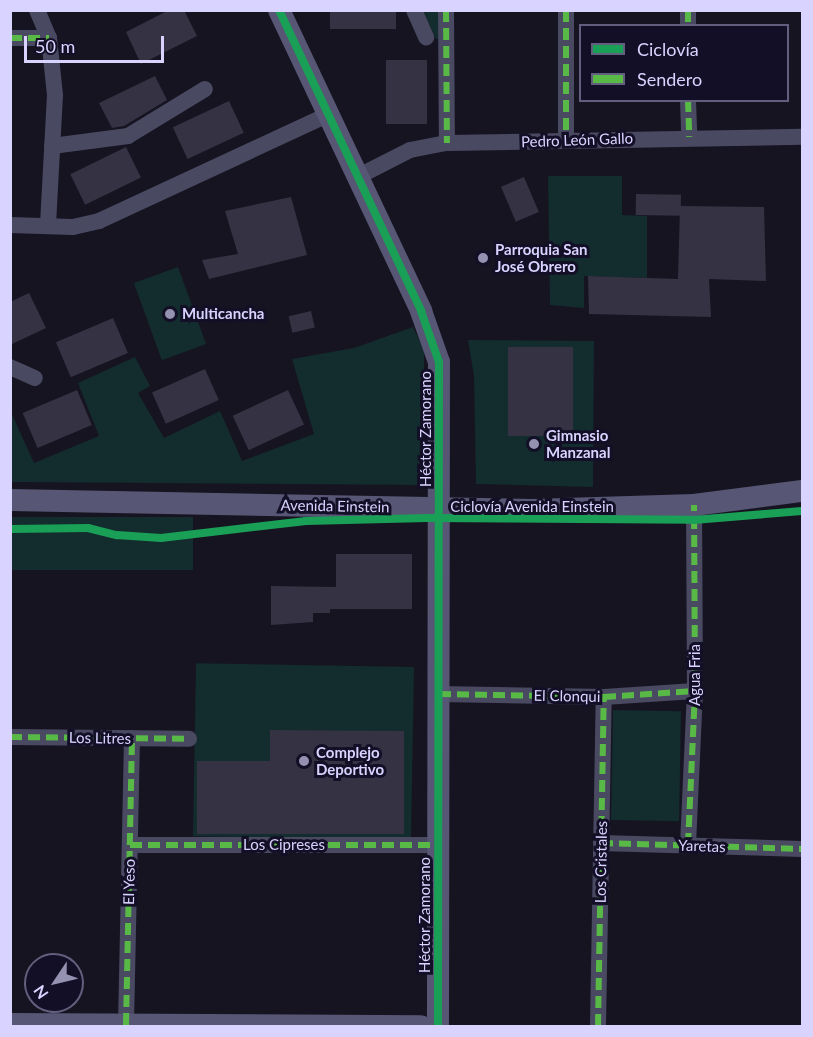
<!DOCTYPE html>
<meta charset="utf-8">
<style>
body{margin:0}
#map{position:relative;width:813px;height:1037px;overflow:hidden;background:#161421;font-family:Lato,sans-serif}
div>[style]{position:absolute}
[style*='--x']{left:calc(var(--x)*1px);top:calc(var(--y)*1px);width:calc(var(--w)*1px);rotate:calc(var(--a)*1deg)}
.green>*{inset:0;background:#132c2d;transform-origin:0 0}
.building>*{inset:0;background:#343243;transform-origin:0 0}
.street>*{height:16px;margin:-8px;padding:0 8px;transform-origin:8px;border-radius:8px;background:#4a4962}
.secondary>*{height:22px;margin:-11px;padding:0 11px;transform-origin:11px;border-radius:11px;background:#575674}
.quiet>*{height:6px;margin-top:-3px;transform-origin:0;background:repeating-linear-gradient(90deg,#58b947 0 12px,transparent 0 18px)}
.cycleway>*{height:8px;margin:-4px;padding:0 4px;transform-origin:4px;border-radius:4px;background:#1a9f57}
.dots>*{width:16px;height:16px;translate:-50% -50%;box-sizing:border-box;border:3px solid #130f26;border-radius:50%}
span{translate:-50% -50%;white-space:nowrap;text-align:center;line-height:1.15;-webkit-text-stroke:6px #130f26;paint-order:stroke}
.street-label{font-size:15px;color:#d9d4ff}
.poi-label{font-size:15px;color:#d9d4ff;font-weight:700}
.left{translate:0 -50%;text-align:left}
.frame{position:absolute;inset:0;border:12px solid #d9d4ff;pointer-events:none}
.legend{position:absolute;left:579px;top:24px;width:210px;height:78px;box-sizing:border-box;background:#130f26;border:2px solid #625e7d;margin:0;padding:8px 10px;list-style:none;font-size:18px;color:#d9d4ff}
.legend li{display:flex;align-items:center;gap:12px;height:30px}
.legend b{width:30px;border:2px solid #625e7d}
.north{position:absolute;left:24px;top:953px;width:60px;height:60px;box-sizing:border-box;background:#130f26;border:2px solid #625e7d;border-radius:50%;rotate:235deg;font-size:16px;font-weight:700;line-height:24px;text-align:center;color:#d9d4ff}
.north::after{content:'';display:block;margin:auto;width:21px;height:27px;background:#9591b1;clip-path:polygon(50% 0,100% 100%,50% 72%,0 100%)}
.scale{position:absolute;left:24px;top:36px;width:140px;height:27px;box-sizing:border-box;border:3px solid #d9d4ff;border-top:0;padding-left:8px;font-size:18px;line-height:21px;white-space:nowrap;color:#d9d4ff;-webkit-text-stroke:4px #130f26;paint-order:stroke}
</style>
<div id="map">
<div class="green">
<i style="clip-path:polygon(423px 11px,442px 11px,442px 39px,436px 39px)"></i>
<i style="clip-path:polygon(548px 176px,622px 176px,622px 215px,647px 216px,647px 278px,584px 276px,584px 308px,550px 305px)"></i>
<i style="left:178px;top:267px;width:82px;height:47px;rotate:70deg"></i>
<i style="clip-path:polygon(413px 327px,424px 350px,424px 375px,418px 485px,11px 482px,11px 412px,34px 463px,99px 436px,78px 383px,135px 357px,150px 386px,138px 393px,164px 438px,220px 411px,242px 461px,314px 434px,292px 359px,354px 348px)"></i>
<i style="clip-path:polygon(468px 340px,594px 341px,593px 487px,476px 484px,474px 376px)"></i>
<i style="left:11px;top:517px;width:182px;height:53px"></i>
<i style="left:414px;top:667px;width:173px;height:218px;rotate:91deg"></i>
<i style="left:613px;top:710px;width:68px;height:110px;rotate:1deg"></i>
</div>
<div class="building">
<i style="clip-path:polygon(169px 10px,184px 10px,197px 36px,141px 64px,126px 32px)"></i>
<i style="left:330px;top:10px;width:66px;height:19px"></i>
<i style="left:386px;top:60px;width:41px;height:64px"></i>
<i style="clip-path:polygon(155px 76px,167px 100px,124px 126px,112px 128px,99px 103px)"></i>
<i style="left:229px;top:101px;width:35px;height:62px;rotate:65deg"></i>
<i style="left:126px;top:147px;width:34px;height:62px;rotate:64deg"></i>
<i style="left:524px;top:177px;width:38px;height:25px;rotate:67deg"></i>
<i style="left:636px;top:194px;width:45px;height:21px;rotate:1deg"></i>
<i style="clip-path:polygon(291px 197px,307px 255px,209px 279px,202px 260px,238px 254px,225px 211px)"></i>
<i style="clip-path:polygon(680px 206px,764px 207px,766px 281px,709px 279px,711px 317px,589px 314px,588px 276px,678px 279px)"></i>
<i style="clip-path:polygon(29px 293px,46px 328px,10px 345px,10px 302px)"></i>
<i style="left:311px;top:311px;width:17px;height:23px;rotate:77deg"></i>
<i style="left:113px;top:318px;width:38px;height:62px;rotate:67deg"></i>
<i style="left:508px;top:347px;width:65px;height:89px"></i>
<i style="left:205px;top:369px;width:34px;height:58px;rotate:66deg"></i>
<i style="left:77px;top:390px;width:38px;height:59px;rotate:67deg"></i>
<i style="left:288px;top:390px;width:38px;height:61px;rotate:65deg"></i>
<i style="clip-path:polygon(336px 554px,412px 554px,412px 609px,330px 609px,330px 613px,313px 613px,313px 622px,271px 625px,271px 586px,336px 587px)"></i>
<i style="clip-path:polygon(270px 730px,404px 731px,404px 834px,197px 834px,197px 761px,270px 761px)"></i>
</div>
<div class="street">
<i style="--x:37;--y:10;--w:30;--a:67"></i>
<i style="--x:49;--y:38;--w:57;--a:84"></i>
<i style="--x:55;--y:95;--w:130;--a:93.1"></i>
<i style="--x:414;--y:10;--w:30;--a:66"></i>
<i style="--x:446;--y:10;--w:133;--a:89.6"></i>
<i style="--x:566;--y:10;--w:130;--a:90"></i>
<i style="--x:688;--y:10;--w:16;--a:90"></i>
<i style="--x:10;--y:38;--w:39;--a:0"></i>
<i style="--x:688;--y:100;--w:37;--a:88"></i>
<i style="--x:52;--y:146;--w:77;--a:-7.5"></i>
<i style="--x:128;--y:136;--w:90;--a:-31.4"></i>
<i style="--x:359;--y:176;--w:57;--a:-27"></i>
<i style="--x:410;--y:150;--w:38;--a:-11"></i>
<i style="--x:447;--y:143;--w:355;--a:-1"></i>
<i style="--x:10;--y:225;--w:63;--a:1.8"></i>
<i style="--x:73;--y:227;--w:27;--a:-13"></i>
<i style="--x:99;--y:221;--w:254;--a:-24.9"></i>
<i style="--x:10;--y:367;--w:27;--a:24"></i>
<i style="--x:439;--y:694;--w:165;--a:1"></i>
<i style="--x:604;--y:697;--w:91;--a:-3.8"></i>
<i style="--x:10;--y:737;--w:179;--a:0.6"></i>
<i style="--x:601;--y:843;--w:201;--a:1.7"></i>
<i style="--x:130;--y:845;--w:309;--a:0"></i>
<i style="--x:688;--y:845;--w:154;--a:-87.4"></i>
<i style="--x:695;--y:691;--w:186;--a:-90.3"></i>
<i style="--x:126;--y:1025;--w:287;--a:-88.8"></i>
<i style="--x:598;--y:1026;--w:329;--a:-89"></i>
</div>
<div class="secondary">
<i style="--x:279;--y:10;--w:333;--a:64.7"></i>
<i style="--x:421;--y:311;--w:54;--a:70.6"></i>
<i style="--x:439;--y:362;--w:664;--a:90.09"></i>
<i style="--x:10;--y:500;--w:522;--a:1.1"></i>
<i style="--x:532;--y:510;--w:162;--a:-1.8"></i>
<i style="--x:694;--y:505;--w:109;--a:-7.4"></i>
<i style="--x:10;--y:1024;--w:411;--a:0.3"></i>
</div>
<div class="quiet">
<i style="--x:446;--y:10;--w:133;--a:89.6"></i>
<i style="--x:566;--y:10;--w:130;--a:90"></i>
<i style="--x:688;--y:10;--w:16;--a:90"></i>
<i style="--x:10;--y:38;--w:39;--a:0"></i>
<i style="--x:688;--y:100;--w:37;--a:88"></i>
<i style="--x:439;--y:694;--w:165;--a:1"></i>
<i style="--x:604;--y:697;--w:91;--a:-3.8"></i>
<i style="--x:10;--y:737;--w:179;--a:0.6"></i>
<i style="--x:601;--y:843;--w:201;--a:1.7"></i>
<i style="--x:130;--y:845;--w:309;--a:0"></i>
<i style="--x:688;--y:845;--w:154;--a:-87.4"></i>
<i style="--x:695;--y:691;--w:186;--a:-90.3"></i>
<i style="--x:126;--y:1025;--w:287;--a:-88.8"></i>
<i style="--x:103;--y:1026;--w:1;--a:-90"></i>
<i style="--x:598;--y:1026;--w:329;--a:-89"></i>
</div>
<div class="cycleway">
<i style="--x:279;--y:10;--w:333;--a:64.7"></i>
<i style="--x:421;--y:311;--w:54;--a:70.6"></i>
<i style="--x:439;--y:362;--w:664;--a:90.09"></i>
<i style="--x:10;--y:529;--w:78;--a:-0.7"></i>
<i style="--x:88;--y:528;--w:30;--a:14"></i>
<i style="--x:117;--y:535;--w:44;--a:3.9"></i>
<i style="--x:161;--y:538;--w:146;--a:-6.7"></i>
<i style="--x:306;--y:521;--w:121;--a:-1.4"></i>
<i style="--x:427;--y:518;--w:267;--a:0.4"></i>
<i style="--x:694;--y:520;--w:108;--a:-4.8"></i>
</div>
<div class="dots">
<i style="left:483px;top:258px;background:#9591b1"></i>
<i style="left:170px;top:314px;background:#9591b1"></i>
<i style="left:534px;top:444px;background:#9591b1"></i>
<i style="left:304px;top:761px;background:#9591b1"></i>
</div>
<div class="street-label">
<span style="left:577px;top:140px;rotate:-2deg">Pedro León Gallo</span>
<span style="left:426px;top:429px;rotate:-90deg">Héctor Zamorano</span>
<span style="left:335px;top:506px;rotate:1deg">Avenida Einstein</span>
<span style="left:532px;top:507px">Ciclovía Avenida Einstein</span>
<span style="left:695px;top:675px;rotate:-90deg">Agua Fria</span>
<span style="left:567px;top:696px;rotate:1deg">El Clonqui</span>
<span style="left:100px;top:738px;rotate:1deg">Los Litres</span>
<span style="left:284px;top:845px">Los Cipreses</span>
<span style="left:702px;top:846px;rotate:2deg">Yaretas</span>
<span style="left:601px;top:862px;rotate:-89deg">Los Cristales</span>
<span style="left:129px;top:882px;rotate:-89deg">El Yeso</span>
<span style="left:425px;top:915px;rotate:-90deg">Héctor Zamorano</span>
</div>
<div class="poi-label">
<span class="left" style="left:495px;top:258px">Parroquia San<br>José Obrero</span>
<span class="left" style="left:182px;top:314px">Multicancha</span>
<span class="left" style="left:546px;top:444px">Gimnasio<br>Manzanal</span>
<span class="left" style="left:316px;top:761px">Complejo<br>Deportivo</span>
</div>
<div class="frame"></div>
<ul class="legend">
<li><b style="height:8px;background:#1a9f57"></b>Ciclovía</li>
<li><b style="height:8px;background:#58b947"></b>Sendero</li>
</ul>
<div class="north">N</div>
<div class="scale">50 m</div>
</div>
